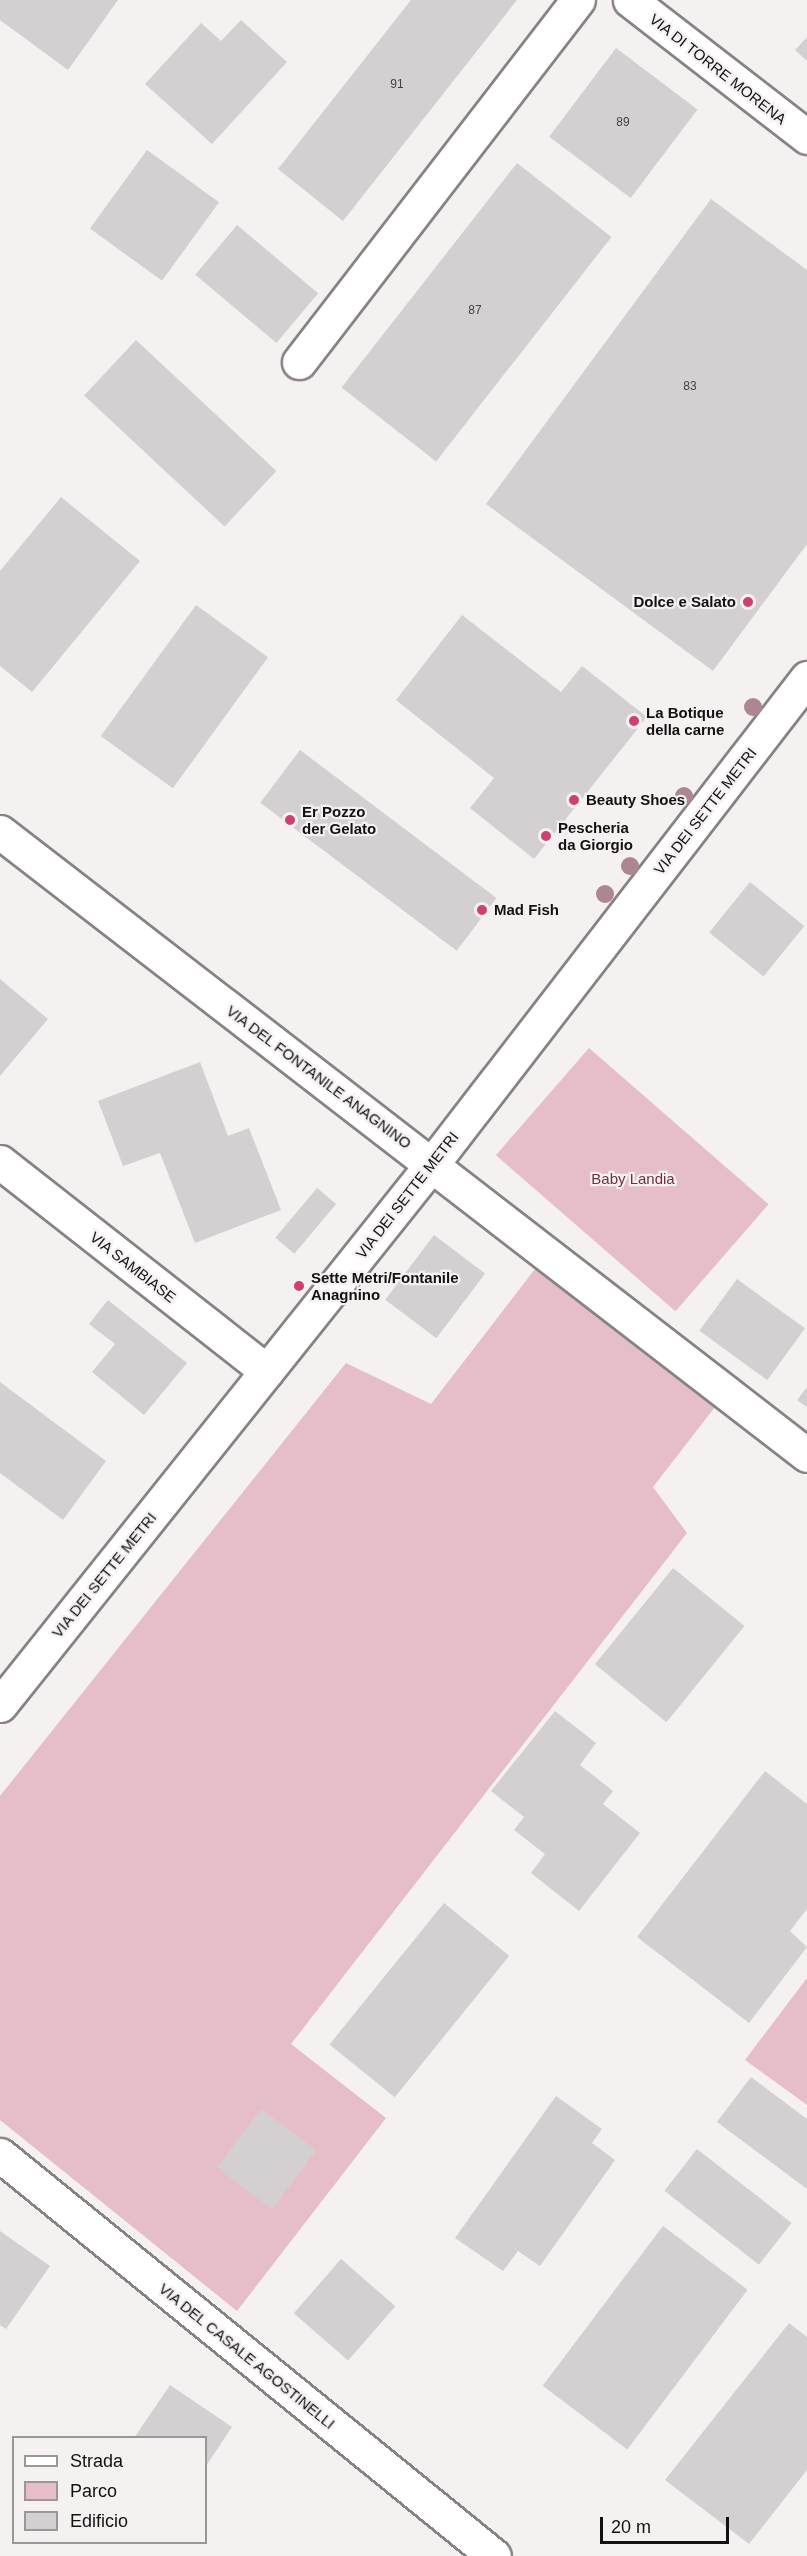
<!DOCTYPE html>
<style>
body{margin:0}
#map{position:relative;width:807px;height:2556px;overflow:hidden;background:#f5f1f1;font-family:Helvetica,sans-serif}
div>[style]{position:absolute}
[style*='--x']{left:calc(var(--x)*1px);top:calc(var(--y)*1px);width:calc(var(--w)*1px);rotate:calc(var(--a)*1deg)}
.green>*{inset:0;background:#e6bec7;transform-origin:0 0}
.building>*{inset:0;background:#d4d0d1;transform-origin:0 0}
.roads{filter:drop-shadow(2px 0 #878384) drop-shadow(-2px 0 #878384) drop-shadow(0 2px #878384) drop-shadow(0 -2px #878384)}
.minor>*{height:33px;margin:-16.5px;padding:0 16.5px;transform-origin:16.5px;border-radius:16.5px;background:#fff}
.trees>*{width:18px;height:18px;margin:-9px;border-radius:50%;background:#ac8791}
.dots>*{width:16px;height:16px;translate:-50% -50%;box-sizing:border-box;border:3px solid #f5f1f1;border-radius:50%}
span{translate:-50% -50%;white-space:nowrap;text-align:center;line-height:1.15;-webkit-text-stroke:4.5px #f5f1f1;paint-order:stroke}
.number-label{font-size:12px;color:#434142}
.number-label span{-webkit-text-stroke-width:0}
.street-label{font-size:15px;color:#131112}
.poi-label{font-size:15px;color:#131112;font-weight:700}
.right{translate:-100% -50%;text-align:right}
.left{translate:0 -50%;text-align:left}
.park-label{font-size:15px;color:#703043}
.legend{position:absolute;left:12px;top:2436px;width:195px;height:108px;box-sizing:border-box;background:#f5f1f1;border:2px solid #9b9798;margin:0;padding:8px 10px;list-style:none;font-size:18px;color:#131112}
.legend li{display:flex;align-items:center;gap:12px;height:30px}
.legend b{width:30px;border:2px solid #9b9798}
.scale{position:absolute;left:600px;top:2517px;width:129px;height:27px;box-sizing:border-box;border:3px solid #131112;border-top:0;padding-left:8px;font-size:18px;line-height:21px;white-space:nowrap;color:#131112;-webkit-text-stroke:4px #f5f1f1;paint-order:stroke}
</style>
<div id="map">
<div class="green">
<i style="left:589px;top:1048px;width:238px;height:142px;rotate:41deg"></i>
<i style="clip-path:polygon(535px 1269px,715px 1407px,653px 1487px,687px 1533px,291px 2044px,386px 2118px,237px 2311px,0 2120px,0 1796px,346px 1363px,431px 1404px)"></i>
<i style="clip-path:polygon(807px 1978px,807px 2105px,745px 2060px)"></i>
</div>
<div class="building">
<i style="clip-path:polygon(0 0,118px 0,68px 70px,0 20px)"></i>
<i style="clip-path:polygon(411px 0,517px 0,343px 221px,278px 169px)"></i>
<i style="clip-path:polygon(241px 20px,287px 62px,212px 144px,145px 84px,201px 23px,221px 41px)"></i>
<i style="clip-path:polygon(807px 37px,807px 61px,795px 50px)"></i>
<i style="left:616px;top:48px;width:102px;height:111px;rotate:37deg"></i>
<i style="left:147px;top:150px;width:89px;height:97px;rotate:36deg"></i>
<i style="left:517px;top:163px;width:120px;height:285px;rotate:38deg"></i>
<i style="clip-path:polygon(711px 199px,807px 270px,807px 544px,713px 671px,486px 504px)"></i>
<i style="left:237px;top:225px;width:106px;height:65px;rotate:40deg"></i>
<i style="left:136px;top:340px;width:192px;height:76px;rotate:43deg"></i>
<i style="clip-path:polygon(61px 497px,140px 561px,32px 692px,0 666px,0 571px)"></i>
<i style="left:196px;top:605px;width:89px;height:162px;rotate:36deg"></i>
<i style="clip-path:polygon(462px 615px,561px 692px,582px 666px,647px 717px,534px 859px,470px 808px,494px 778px,396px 700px)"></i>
<i style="left:300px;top:750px;width:246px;height:66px;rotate:37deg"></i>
<i style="left:750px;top:882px;width:70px;height:65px;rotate:39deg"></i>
<i style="clip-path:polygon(0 979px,48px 1019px,0 1076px)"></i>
<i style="clip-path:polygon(200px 1062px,228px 1136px,249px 1128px,281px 1210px,195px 1243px,160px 1153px,123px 1166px,98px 1101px)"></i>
<i style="left:317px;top:1188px;width:25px;height:65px;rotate:40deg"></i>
<i style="left:434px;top:1235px;width:64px;height:81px;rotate:37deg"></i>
<i style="left:737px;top:1279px;width:84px;height:64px;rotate:36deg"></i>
<i style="clip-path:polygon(108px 1300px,187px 1363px,144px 1415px,92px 1372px,115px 1344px,89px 1324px)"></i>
<i style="clip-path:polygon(0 1382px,106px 1461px,63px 1520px,0 1473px)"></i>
<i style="clip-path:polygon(807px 1387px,807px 1407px,797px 1400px)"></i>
<i style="left:673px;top:1568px;width:92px;height:124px;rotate:39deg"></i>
<i style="clip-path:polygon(555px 1711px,596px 1743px,580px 1765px,613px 1791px,603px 1804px,640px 1833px,579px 1911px,531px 1873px,545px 1854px,514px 1830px,524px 1817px,491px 1791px)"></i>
<i style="clip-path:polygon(765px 1771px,807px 1804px,807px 1909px,790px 1931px,807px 1947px,749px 2023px,637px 1937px)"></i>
<i style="left:444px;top:1903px;width:84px;height:182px;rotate:39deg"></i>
<i style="clip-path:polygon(751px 2077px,807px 2119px,807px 2189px,717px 2122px)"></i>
<i style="clip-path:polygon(556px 2096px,602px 2129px,592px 2143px,615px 2160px,540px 2266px,518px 2251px,503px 2271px,455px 2238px)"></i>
<i style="left:261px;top:2109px;width:69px;height:73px;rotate:37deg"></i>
<i style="left:697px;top:2149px;width:120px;height:53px;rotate:38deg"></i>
<i style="left:663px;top:2226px;width:106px;height:200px;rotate:37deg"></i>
<i style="clip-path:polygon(0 2231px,50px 2266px,6px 2329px,0 2325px)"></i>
<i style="left:341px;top:2259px;width:72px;height:72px;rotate:41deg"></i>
<i style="clip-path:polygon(789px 2323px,807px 2337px,807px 2470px,749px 2544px,665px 2480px)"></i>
<i style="clip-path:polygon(170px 2385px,232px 2427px,206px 2466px,206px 2438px,134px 2438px)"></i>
</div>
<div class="roads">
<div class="minor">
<i style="--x:630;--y:0;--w:224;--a:37.7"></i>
<i style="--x:299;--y:362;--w:457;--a:-52.4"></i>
<i style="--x:0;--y:832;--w:1019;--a:37.67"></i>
<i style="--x:0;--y:1162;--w:339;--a:38.1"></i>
<i style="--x:0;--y:1705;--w:692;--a:-51.39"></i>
<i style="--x:432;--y:1164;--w:614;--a:-52.35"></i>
<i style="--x:0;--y:2155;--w:636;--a:39.07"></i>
</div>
</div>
<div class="trees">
<i style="left:753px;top:707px"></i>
<i style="left:684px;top:796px"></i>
<i style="left:630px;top:866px"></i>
<i style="left:605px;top:894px"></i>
</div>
<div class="dots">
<i style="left:748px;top:602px;background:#cd4071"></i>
<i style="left:634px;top:721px;background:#cd4071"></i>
<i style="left:574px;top:800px;background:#cd4071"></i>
<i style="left:290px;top:820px;background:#cd4071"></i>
<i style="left:546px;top:836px;background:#cd4071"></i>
<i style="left:482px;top:910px;background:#cd4071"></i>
<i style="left:299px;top:1286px;background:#cd4071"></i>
</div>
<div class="number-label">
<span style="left:397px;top:85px">91</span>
<span style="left:623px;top:123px">89</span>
<span style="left:475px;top:311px">87</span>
<span style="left:690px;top:387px">83</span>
</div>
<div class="street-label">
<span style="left:718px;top:69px;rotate:38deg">VIA DI TORRE MORENA</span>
<span style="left:705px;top:811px;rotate:-52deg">VIA DEI SETTE METRI</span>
<span style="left:319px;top:1077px;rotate:37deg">VIA DEL FONTANILE ANAGNINO</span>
<span style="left:407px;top:1195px;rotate:-52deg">VIA DEI SETTE METRI</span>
<span style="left:133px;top:1267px;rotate:38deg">VIA SAMBIASE</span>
<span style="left:104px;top:1575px;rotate:-51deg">VIA DEI SETTE METRI</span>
<span style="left:247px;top:2356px;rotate:39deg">VIA DEL CASALE AGOSTINELLI</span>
</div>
<div class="poi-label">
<span class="right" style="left:736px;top:602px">Dolce e Salato</span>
<span class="left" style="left:646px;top:721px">La Botique<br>della carne</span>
<span class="left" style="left:586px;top:800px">Beauty Shoes</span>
<span class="left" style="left:302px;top:820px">Er Pozzo<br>der Gelato</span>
<span class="left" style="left:558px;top:836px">Pescheria<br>da Giorgio</span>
<span class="left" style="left:494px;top:910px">Mad Fish</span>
<span class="left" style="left:311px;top:1286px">Sette Metri/Fontanile<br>Anagnino</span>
</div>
<div class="park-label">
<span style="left:633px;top:1179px">Baby Landia</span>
</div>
<ul class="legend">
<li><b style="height:8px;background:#fff"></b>Strada</li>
<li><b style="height:16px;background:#e6bec7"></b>Parco</li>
<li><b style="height:16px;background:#d4d0d1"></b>Edificio</li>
</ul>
<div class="scale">20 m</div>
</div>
